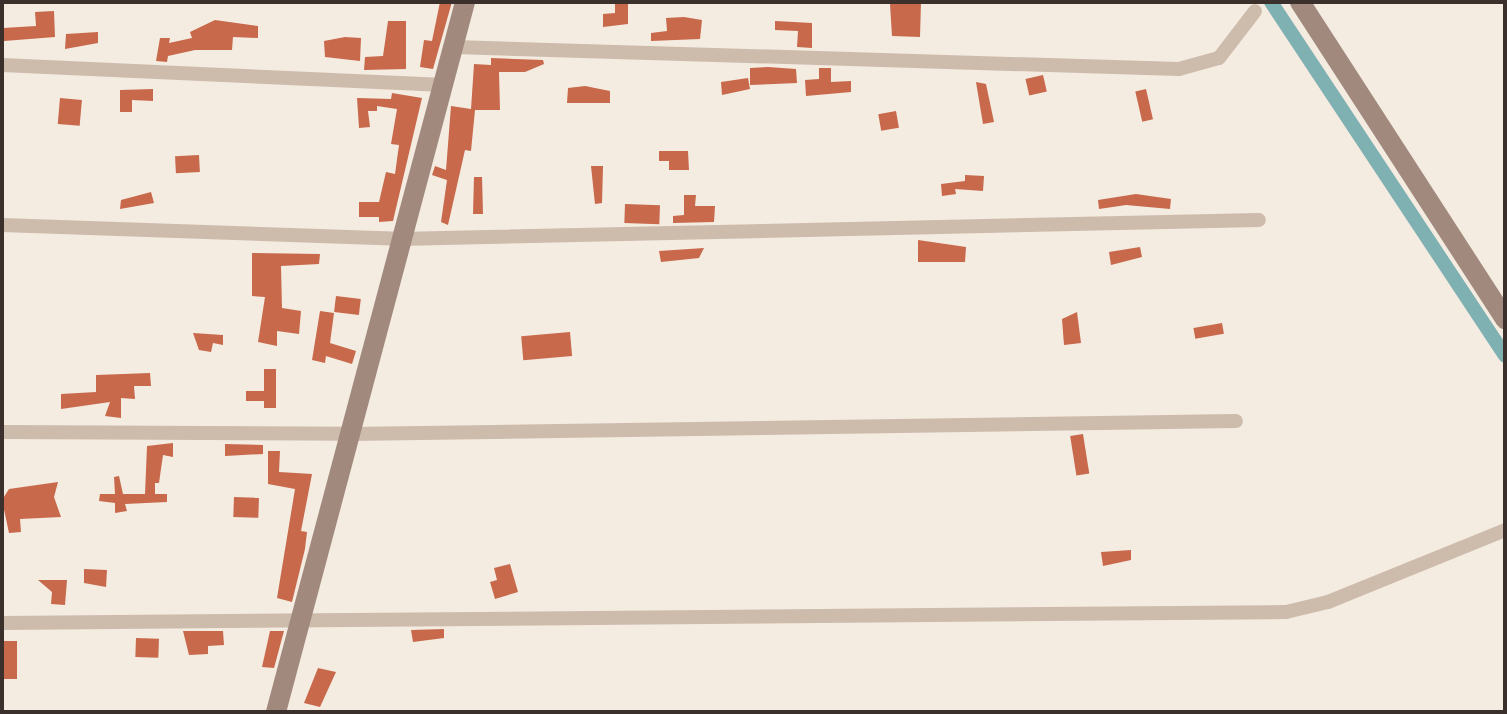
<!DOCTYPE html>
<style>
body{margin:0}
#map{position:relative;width:1507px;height:714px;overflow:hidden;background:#f4ebe1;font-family:Montserrat,sans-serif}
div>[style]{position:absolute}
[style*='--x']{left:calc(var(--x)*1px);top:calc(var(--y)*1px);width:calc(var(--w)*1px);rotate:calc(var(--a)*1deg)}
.canal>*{height:14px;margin:-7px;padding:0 7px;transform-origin:7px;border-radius:7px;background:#7fb0b2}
.building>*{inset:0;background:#c8694b;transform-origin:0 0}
.street>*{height:14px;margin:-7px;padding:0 7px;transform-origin:7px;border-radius:7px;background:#cdbbac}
.secondary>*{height:20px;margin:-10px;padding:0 10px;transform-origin:10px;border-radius:10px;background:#a18a7d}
span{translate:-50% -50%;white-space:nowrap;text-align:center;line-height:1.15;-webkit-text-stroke:7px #fbf5ee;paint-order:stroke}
.frame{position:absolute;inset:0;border:4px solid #3b302b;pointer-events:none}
</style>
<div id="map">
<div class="canal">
<i style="--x:1271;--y:2;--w:424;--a:56.5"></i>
</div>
<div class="building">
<i style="clip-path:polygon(440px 2px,452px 2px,433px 69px,420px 67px,424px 40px,432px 41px)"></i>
<i style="clip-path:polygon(615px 2px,628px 2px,628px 24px,603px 27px,603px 14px,615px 13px)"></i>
<i style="clip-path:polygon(921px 2px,920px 37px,892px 36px,890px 4px)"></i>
<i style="clip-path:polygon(54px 11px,55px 37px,4px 41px,3px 28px,36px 26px,35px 12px)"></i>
<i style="clip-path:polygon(684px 17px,702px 20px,700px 39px,651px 41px,651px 33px,667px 31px,666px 18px)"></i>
<i style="clip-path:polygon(215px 20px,258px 26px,258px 38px,233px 37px,232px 50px,195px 50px,168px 56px,167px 62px,156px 61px,160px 38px,170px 38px,169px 43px,192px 38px,190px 32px)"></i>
<i style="clip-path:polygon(388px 21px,406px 21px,406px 69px,364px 70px,365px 57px,383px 56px)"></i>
<i style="clip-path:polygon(775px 21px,812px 23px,812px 48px,797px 47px,798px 31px,775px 30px)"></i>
<i style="clip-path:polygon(98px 32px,98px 43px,65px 49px,66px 34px)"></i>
<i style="clip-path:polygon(345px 37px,361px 38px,360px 61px,325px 57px,324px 41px)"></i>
<i style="clip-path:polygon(491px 58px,543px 60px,544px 64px,525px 72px,499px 72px,500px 110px,475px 110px,471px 151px,465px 150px,448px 225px,441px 222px,447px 180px,432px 175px,435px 166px,446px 170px,451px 106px,471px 109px,474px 64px,491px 65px)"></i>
<i style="clip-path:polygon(768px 67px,796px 69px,797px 83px,750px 85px,750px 68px)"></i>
<i style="clip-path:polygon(819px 68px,831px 68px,831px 82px,851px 81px,851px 92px,806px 96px,805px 80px,819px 79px)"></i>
<i style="left:1043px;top:75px;width:17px;height:18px;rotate:77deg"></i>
<i style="clip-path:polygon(748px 78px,750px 89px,722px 95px,721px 82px)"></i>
<i style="clip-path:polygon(976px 82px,986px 84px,994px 122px,983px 124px)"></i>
<i style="clip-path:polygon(585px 86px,610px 91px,610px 103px,567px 103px,568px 88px)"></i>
<i style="clip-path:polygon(153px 89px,153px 101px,132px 100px,132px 112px,120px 112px,120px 90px)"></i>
<i style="left:1146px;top:89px;width:31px;height:11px;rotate:77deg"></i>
<i style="clip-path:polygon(392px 93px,422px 98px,393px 221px,379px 222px,379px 217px,359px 217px,359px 202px,379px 202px,386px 172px,395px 174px,399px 145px,391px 144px,397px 109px,377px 106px,377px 111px,368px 111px,370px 127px,359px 128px,357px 98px,391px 99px)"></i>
<i style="left:60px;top:98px;width:22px;height:26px;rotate:5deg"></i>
<i style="left:896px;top:111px;width:17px;height:18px;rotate:80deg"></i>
<i style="clip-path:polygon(659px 151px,688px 151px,689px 170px,669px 170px,669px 161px,659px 161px)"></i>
<i style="left:199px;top:155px;width:17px;height:24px;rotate:87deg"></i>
<i style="clip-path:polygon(591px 166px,603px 166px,602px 203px,595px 204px)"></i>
<i style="clip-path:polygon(965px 175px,984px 176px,983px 191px,955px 189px,956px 194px,942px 196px,941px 184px,965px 181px)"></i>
<i style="clip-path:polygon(474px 177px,482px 177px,483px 214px,473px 214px)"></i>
<i style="clip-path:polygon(151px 192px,154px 203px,120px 209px,121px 200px)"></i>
<i style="clip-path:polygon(1136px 194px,1171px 199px,1170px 209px,1126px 205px,1099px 209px,1098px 200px)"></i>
<i style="clip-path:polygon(684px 195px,696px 195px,695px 206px,715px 206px,714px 222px,673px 223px,673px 216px,684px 215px)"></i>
<i style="left:625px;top:204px;width:35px;height:19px;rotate:2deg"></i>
<i style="clip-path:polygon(918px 240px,966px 247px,965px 262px,918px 262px)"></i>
<i style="clip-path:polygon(1140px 247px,1142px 257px,1111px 265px,1109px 252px)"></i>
<i style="clip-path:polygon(704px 248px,699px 258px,661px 262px,659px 251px)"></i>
<i style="clip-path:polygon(252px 253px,320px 254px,319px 264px,281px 266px,282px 308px,301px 311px,299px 334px,277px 331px,277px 346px,258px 342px,265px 297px,252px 296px)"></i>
<i style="left:336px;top:296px;width:25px;height:16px;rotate:7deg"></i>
<i style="clip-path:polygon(320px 311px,334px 313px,330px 343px,356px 351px,352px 364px,326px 356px,325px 363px,312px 360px)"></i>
<i style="clip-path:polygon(1077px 312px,1081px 343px,1064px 345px,1062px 319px)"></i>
<i style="left:1222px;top:323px;width:11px;height:29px;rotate:80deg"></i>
<i style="left:570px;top:332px;width:24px;height:49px;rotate:85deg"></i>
<i style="clip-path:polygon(193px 333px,223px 335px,223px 345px,213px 343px,211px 352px,199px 350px)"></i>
<i style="clip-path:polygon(264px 369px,276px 369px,276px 408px,264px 408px,264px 401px,246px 401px,246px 391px,264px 391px)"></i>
<i style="clip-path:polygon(150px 373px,151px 386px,134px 386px,135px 399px,121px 398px,121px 418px,105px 416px,110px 402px,61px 409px,61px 394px,96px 392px,96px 375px)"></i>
<i style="left:1083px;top:434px;width:40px;height:13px;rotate:81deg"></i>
<i style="clip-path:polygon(173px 443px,173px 457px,163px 455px,159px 483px,155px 483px,155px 494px,167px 494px,167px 502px,125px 504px,127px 511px,115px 513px,115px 503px,99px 501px,100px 494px,115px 494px,114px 477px,119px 476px,123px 494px,145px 494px,147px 446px)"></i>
<i style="clip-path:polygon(225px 444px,263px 445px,263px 454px,225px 456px)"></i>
<i style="clip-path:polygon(268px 451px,280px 451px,279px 472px,312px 474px,301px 531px,307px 532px,305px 549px,292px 602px,277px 598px,295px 489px,268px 484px)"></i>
<i style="clip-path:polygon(58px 482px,54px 497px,61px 517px,20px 519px,21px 532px,9px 533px,2px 500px,9px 489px)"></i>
<i style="left:234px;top:497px;width:25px;height:20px;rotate:2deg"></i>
<i style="clip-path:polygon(1131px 550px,1131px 560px,1103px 566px,1101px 552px)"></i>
<i style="clip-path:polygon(510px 564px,518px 592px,495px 599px,490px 582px,497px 580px,494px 568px)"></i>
<i style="clip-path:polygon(84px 569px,107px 570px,106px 587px,84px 583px)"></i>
<i style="clip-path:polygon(38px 580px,67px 580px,65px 605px,51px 604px,52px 592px)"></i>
<i style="clip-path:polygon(444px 629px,444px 638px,413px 642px,411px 630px)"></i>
<i style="clip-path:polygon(183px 631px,223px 631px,224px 645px,208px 646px,208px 654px,189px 655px)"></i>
<i style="clip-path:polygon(270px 631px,284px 631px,274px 668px,262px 667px)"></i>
<i style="left:136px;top:638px;width:23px;height:19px;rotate:2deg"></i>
<i style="left:2px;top:641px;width:15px;height:38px"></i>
<i style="clip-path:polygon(318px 668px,336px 672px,320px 707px,304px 703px)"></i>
</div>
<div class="street">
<i style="--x:454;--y:47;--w:725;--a:1.74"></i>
<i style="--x:1179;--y:69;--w:41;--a:-15.4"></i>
<i style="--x:1219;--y:58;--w:59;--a:-52.5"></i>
<i style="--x:2;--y:65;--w:443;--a:2.6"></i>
<i style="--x:2;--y:225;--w:397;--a:2"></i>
<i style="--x:399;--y:239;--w:860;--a:-1.27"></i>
<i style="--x:2;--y:432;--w:348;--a:0.3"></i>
<i style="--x:350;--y:434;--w:886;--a:-0.84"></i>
<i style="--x:2;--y:623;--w:1284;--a:-0.49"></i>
<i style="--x:1286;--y:612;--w:43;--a:-13.4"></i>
<i style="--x:1328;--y:602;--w:191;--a:-22.1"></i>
</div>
<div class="secondary">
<i style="--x:1300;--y:2;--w:378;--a:57.1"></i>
<i style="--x:276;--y:712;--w:735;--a:-75.09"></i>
</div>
<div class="frame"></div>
</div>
